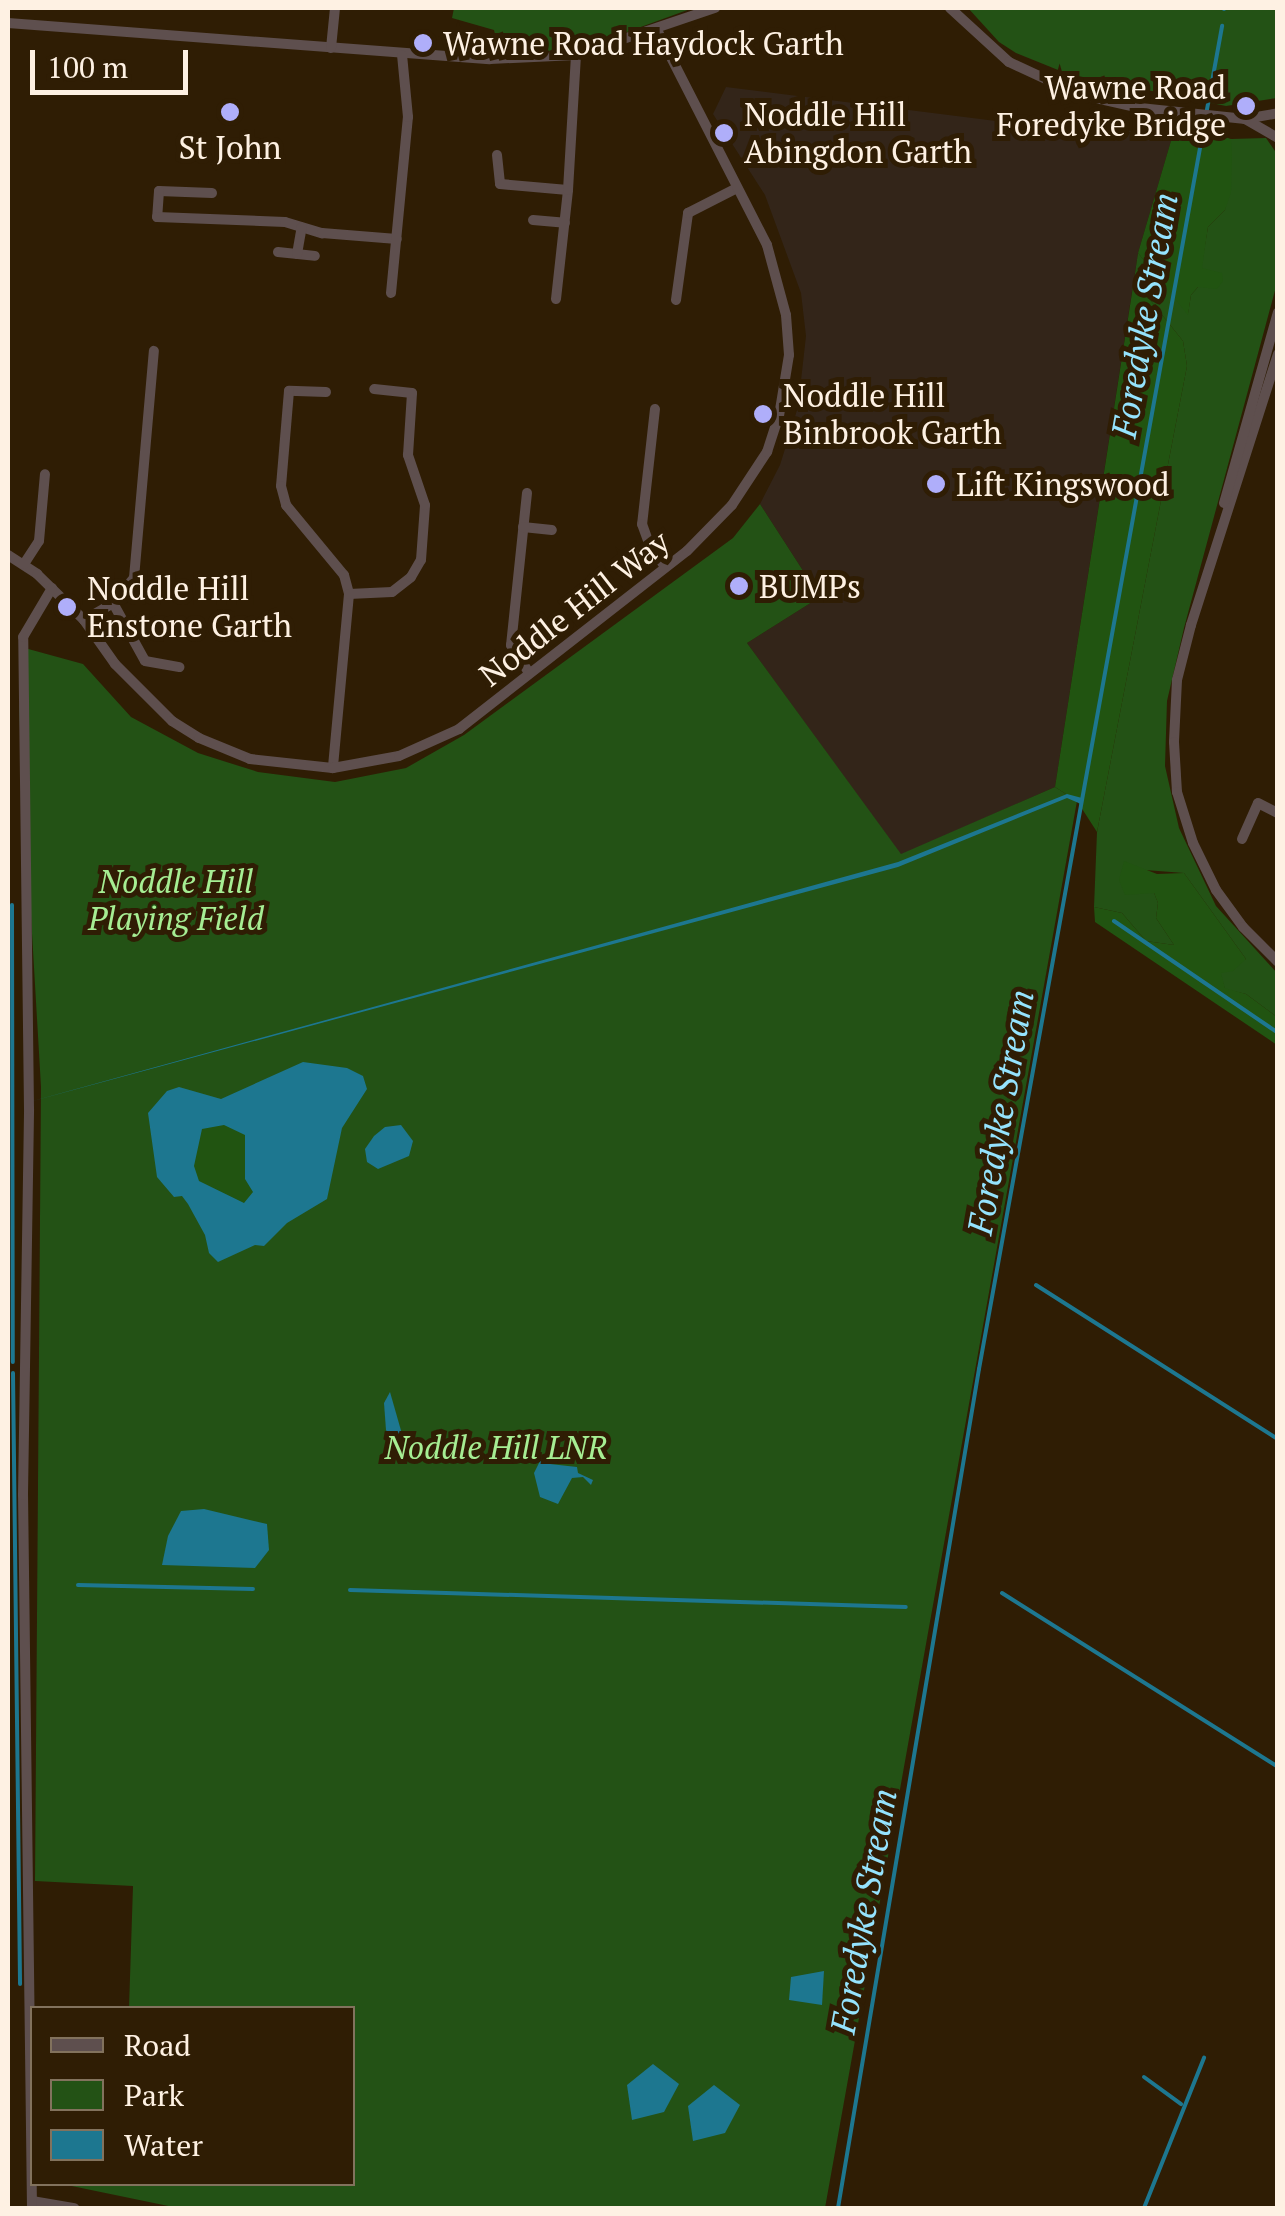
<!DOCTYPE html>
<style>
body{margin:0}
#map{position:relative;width:1285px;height:2216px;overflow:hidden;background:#2f1d04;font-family:"PT Serif",serif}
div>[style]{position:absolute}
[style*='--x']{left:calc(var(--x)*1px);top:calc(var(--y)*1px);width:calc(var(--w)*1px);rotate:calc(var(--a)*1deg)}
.education>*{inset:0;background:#332519}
.green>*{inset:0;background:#235215}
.forest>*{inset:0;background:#215411}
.water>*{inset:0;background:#1d7790}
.stream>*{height:4px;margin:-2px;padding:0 2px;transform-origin:2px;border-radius:2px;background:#1d7790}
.minor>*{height:10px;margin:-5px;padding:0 5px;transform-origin:5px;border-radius:5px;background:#5e4f4e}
.dots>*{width:28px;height:28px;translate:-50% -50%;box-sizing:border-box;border:5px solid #2f1d04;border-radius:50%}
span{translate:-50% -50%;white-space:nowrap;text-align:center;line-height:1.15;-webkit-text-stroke:10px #2f1d04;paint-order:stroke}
.poi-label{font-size:32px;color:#fef1e3}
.left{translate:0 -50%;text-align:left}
.right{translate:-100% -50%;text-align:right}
.street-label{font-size:32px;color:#fef1e3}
.park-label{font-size:32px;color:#a6ee93;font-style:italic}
.water-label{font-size:35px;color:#95e3fd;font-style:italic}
.frame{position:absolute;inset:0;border:10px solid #fef1e3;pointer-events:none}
.legend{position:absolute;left:30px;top:2006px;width:325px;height:180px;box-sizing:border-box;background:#2f1d04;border:2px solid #82725d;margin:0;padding:12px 18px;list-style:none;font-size:30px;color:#fef1e3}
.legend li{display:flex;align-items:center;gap:20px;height:50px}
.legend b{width:50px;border:2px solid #82725d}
.scale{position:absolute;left:30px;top:50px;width:158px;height:45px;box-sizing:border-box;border:5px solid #fef1e3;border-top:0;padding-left:12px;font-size:30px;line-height:35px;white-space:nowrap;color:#fef1e3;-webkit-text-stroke:8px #2f1d04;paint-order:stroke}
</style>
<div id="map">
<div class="education">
<i style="clip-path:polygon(726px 87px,996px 121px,1173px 134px,1138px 253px,1055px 787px,901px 855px,747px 643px,820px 597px,760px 504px,780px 465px,798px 407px,806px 336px,801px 293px,765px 195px,713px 114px)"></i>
</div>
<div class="green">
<i style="clip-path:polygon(454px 8px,693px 8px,605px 40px,554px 51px,499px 51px,494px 30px,452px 18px)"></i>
<i style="clip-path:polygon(968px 8px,1277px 8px,1277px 98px,1226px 106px,1068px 74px,1016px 53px,999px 42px)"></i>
<i style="clip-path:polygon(1266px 138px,1277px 154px,1277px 283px,1184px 628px,1167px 701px,1165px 766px,1179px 828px,1216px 906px,1277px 973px,1277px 1017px,1246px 994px,1225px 989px,1220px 973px,1246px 959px,1184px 873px,1145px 870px,1158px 903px,1156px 918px,1174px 945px,1146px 941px,1122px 913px,1094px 907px,1097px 832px,1187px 366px,1183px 341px,1134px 280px,1138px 253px,1188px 313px,1191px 295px,1198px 287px,1208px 227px,1225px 210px,1231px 139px)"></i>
<i style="clip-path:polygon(760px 504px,820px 597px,747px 643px,901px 854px,1055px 787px,1077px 801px,825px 2208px,178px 2208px,62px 2184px,352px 2184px,352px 2008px,129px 2008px,133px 1886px,35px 1881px,41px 1087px,19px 711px,21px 647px,83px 664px,131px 717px,198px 753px,258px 772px,335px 782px,406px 768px,464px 735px,733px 538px)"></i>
</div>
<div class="forest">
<i style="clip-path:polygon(1173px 134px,1216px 134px,1231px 139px,1232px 156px,1231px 192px,1225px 210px,1208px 227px,1202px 268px,1222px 273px,1223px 281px,1217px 289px,1198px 287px,1191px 295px,1188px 315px,1138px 253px)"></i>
<i style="clip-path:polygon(1134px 280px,1183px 341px,1187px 366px,1097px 832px,1077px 801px,1055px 787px)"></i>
<i style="clip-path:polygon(1124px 861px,1157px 874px,1184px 873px,1246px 959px,1233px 971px,1221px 973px,1225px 988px,1246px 994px,1277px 1017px,1277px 1045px,1095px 922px,1094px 907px,1122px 913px,1146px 941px,1174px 945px,1156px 918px,1158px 903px,1154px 893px,1125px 895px,1119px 880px)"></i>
<i style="clip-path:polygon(224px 1125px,245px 1135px,245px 1179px,253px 1192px,244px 1203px,199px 1181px,194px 1166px,203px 1128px)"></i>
</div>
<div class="water">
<i style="clip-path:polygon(1067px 794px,1082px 798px,1081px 804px,1067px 798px,898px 867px,29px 1102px,898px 862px)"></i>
<i style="clip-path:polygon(evenodd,303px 1062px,347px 1068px,363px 1076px,367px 1089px,342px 1128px,327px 1199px,287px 1223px,264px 1246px,255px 1245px,218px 1262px,209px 1253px,205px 1235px,188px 1204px,182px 1196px,174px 1197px,157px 1177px,148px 1113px,167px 1091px,179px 1087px,221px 1099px,303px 1062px,224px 1125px,245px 1135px,245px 1179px,253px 1192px,244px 1203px,199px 1181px,194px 1166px,202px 1129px,224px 1125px)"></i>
<i style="clip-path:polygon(401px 1125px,413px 1141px,409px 1156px,378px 1169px,367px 1162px,365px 1149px,374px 1136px,385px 1127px)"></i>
<i style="clip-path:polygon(390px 1392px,402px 1434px,392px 1439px,386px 1430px,384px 1403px)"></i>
<i style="clip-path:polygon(543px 1455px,550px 1464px,577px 1467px,578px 1473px,593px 1480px,591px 1485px,583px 1477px,572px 1478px,558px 1504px,540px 1497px,534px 1473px)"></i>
<i style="clip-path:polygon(204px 1509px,267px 1524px,269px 1550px,255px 1568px,162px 1565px,168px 1536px,181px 1511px)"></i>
<i style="clip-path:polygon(824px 1971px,822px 2005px,789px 2000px,791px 1977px)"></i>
<i style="clip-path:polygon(653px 2064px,679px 2084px,664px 2112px,632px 2120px,627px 2085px)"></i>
<i style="clip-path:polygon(714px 2085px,740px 2105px,725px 2133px,693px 2141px,688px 2106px)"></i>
</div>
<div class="stream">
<i style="--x:1224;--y:9;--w:1;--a:-90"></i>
<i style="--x:12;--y:905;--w:457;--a:89.9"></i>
<i style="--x:1114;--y:921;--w:199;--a:34.3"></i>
<i style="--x:1036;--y:1285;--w:287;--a:32.5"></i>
<i style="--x:13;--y:1373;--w:611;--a:89.34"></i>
<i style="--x:78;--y:1585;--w:175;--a:1.3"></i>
<i style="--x:350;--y:1590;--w:556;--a:1.75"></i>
<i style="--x:1002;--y:1593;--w:326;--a:32.2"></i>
<i style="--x:1144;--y:2077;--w:46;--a:36.1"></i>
<i style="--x:838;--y:2208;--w:851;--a:-80.46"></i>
<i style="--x:979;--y:1369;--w:1365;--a:-79.74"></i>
<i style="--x:1144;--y:2208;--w:162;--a:-68.2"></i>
</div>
<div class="minor">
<i style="--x:950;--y:8;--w:80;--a:42.5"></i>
<i style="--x:1009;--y:62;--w:76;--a:24.9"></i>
<i style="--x:1078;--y:94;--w:64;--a:12.7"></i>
<i style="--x:1140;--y:108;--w:106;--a:6"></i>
<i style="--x:1245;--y:119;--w:34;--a:-10"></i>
<i style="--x:8;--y:23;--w:483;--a:4.3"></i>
<i style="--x:490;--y:59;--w:86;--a:-2.7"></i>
<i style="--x:576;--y:55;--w:147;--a:-18.7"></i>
<i style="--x:331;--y:48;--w:40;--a:-84.3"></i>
<i style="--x:1245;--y:119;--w:38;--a:30"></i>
<i style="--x:497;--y:155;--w:29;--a:84"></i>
<i style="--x:500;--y:184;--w:68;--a:5"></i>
<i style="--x:212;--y:193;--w:53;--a:-177.8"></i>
<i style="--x:159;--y:191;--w:26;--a:94"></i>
<i style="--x:157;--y:217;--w:128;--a:2.2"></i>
<i style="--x:285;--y:222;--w:39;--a:17"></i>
<i style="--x:322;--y:233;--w:75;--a:4.6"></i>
<i style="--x:533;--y:220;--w:32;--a:5"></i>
<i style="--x:278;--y:252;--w:37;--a:6"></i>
<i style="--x:297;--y:254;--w:27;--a:-80"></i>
<i style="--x:391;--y:293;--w:177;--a:-84.5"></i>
<i style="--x:408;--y:117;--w:62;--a:-95.5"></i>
<i style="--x:556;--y:299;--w:110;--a:-83.7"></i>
<i style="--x:568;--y:190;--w:135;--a:-86.6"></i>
<i style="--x:676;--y:300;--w:88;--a:-82.1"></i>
<i style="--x:688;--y:213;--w:55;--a:-27"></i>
<i style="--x:1278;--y:354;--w:285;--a:107.8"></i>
<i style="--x:1191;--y:625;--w:57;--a:104.3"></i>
<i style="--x:1177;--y:680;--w:62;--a:92.8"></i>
<i style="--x:1174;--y:742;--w:50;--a:86.6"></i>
<i style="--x:1177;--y:792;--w:53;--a:72.6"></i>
<i style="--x:1193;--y:843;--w:52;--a:63.9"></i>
<i style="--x:1216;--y:890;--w:46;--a:53.9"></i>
<i style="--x:1243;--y:927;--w:49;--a:45"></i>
<i style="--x:326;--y:392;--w:37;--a:-178"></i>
<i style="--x:289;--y:391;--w:95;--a:94.8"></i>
<i style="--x:281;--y:486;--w:20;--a:75"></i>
<i style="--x:286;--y:505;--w:91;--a:50.4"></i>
<i style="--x:344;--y:575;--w:20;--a:75"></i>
<i style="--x:349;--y:594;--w:175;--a:95.3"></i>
<i style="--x:655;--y:409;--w:116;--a:96.4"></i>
<i style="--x:642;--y:524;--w:23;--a:70"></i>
<i style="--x:650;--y:546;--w:26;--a:54"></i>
<i style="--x:527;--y:493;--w:153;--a:96"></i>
<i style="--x:511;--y:645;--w:33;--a:57"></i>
<i style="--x:1224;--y:503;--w:198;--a:-74.2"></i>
<i style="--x:523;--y:527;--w:29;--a:6"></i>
<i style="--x:8;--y:555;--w:35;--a:33"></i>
<i style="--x:37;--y:574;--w:66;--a:44.4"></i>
<i style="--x:84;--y:620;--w:54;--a:54.8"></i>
<i style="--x:115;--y:664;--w:81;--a:45"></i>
<i style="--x:172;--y:721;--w:32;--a:32"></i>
<i style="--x:199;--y:738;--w:55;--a:22.4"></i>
<i style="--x:250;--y:759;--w:83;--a:6.2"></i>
<i style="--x:333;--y:768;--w:67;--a:-10.3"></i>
<i style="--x:399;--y:756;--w:66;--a:-24.2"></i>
<i style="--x:459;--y:729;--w:289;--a:-38"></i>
<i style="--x:687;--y:551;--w:64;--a:-45.6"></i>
<i style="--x:732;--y:505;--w:64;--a:-56.6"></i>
<i style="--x:767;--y:452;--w:38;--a:-72"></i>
<i style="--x:779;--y:416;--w:62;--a:-80.7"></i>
<i style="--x:789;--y:355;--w:40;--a:-94.3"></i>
<i style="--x:786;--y:315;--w:73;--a:-105.2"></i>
<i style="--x:767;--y:245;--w:242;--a:-117.1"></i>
<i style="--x:24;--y:564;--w:27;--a:-57"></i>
<i style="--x:39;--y:541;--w:67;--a:-84.9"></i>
<i style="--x:349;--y:594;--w:43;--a:-2.7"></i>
<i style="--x:392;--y:592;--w:24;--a:-38"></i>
<i style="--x:411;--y:577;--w:20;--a:-60"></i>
<i style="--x:421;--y:560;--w:55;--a:-85.8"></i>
<i style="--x:425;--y:505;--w:53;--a:-108.8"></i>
<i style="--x:408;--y:455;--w:62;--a:-86.3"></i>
<i style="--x:412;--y:393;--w:38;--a:-174"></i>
<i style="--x:113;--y:603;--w:66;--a:61.1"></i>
<i style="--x:145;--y:661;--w:35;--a:10"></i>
<i style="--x:84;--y:620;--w:34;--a:-30"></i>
<i style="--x:113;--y:603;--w:33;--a:-50"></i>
<i style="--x:134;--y:578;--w:228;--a:-85"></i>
<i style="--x:1242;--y:839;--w:39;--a:-66"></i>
<i style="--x:1258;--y:803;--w:22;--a:27"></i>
<i style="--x:32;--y:2201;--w:43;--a:9.5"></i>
<i style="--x:32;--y:2208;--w:713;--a:-90.72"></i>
<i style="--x:23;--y:1495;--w:386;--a:-89.1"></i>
<i style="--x:29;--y:1109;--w:472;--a:-90.7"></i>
<i style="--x:23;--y:637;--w:57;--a:-59.4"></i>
</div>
<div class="dots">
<i style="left:423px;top:43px;background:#afaefa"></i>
<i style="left:1246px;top:106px;background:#afaefa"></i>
<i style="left:230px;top:112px;background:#afaefa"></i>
<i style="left:724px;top:133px;background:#afaefa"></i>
<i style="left:763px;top:414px;background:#afaefa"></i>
<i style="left:936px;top:484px;background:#afaefa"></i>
<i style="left:739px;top:586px;background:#afaefa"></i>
<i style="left:67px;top:607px;background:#afaefa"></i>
</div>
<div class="poi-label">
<span class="left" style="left:443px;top:43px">Wawne Road Haydock Garth</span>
<span class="right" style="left:1226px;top:106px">Wawne Road<br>Foredyke Bridge</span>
<span class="left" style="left:744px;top:133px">Noddle Hill<br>Abingdon Garth</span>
<span style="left:230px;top:147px">St John</span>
<span class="left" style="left:783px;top:414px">Noddle Hill<br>Binbrook Garth</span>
<span class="left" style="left:956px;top:484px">Lift Kingswood</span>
<span class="left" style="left:759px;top:586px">BUMPs</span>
<span class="left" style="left:87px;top:607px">Noddle Hill<br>Enstone Garth</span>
</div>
<div class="street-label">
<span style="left:574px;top:608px;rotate:-38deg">Noddle Hill Way</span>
</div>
<div class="park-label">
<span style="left:176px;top:900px">Noddle Hill<br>Playing Field</span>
<span style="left:496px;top:1447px">Noddle Hill LNR</span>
</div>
<div class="water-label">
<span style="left:1144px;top:315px;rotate:-80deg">Foredyke Stream</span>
<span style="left:1000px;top:1112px;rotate:-80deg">Foredyke Stream</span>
<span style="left:863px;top:1911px;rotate:-80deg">Foredyke Stream</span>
</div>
<div class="frame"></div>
<ul class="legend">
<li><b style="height:12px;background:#5e4f4e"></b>Road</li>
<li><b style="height:28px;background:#235215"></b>Park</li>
<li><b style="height:28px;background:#1d7790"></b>Water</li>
</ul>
<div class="scale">100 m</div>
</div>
